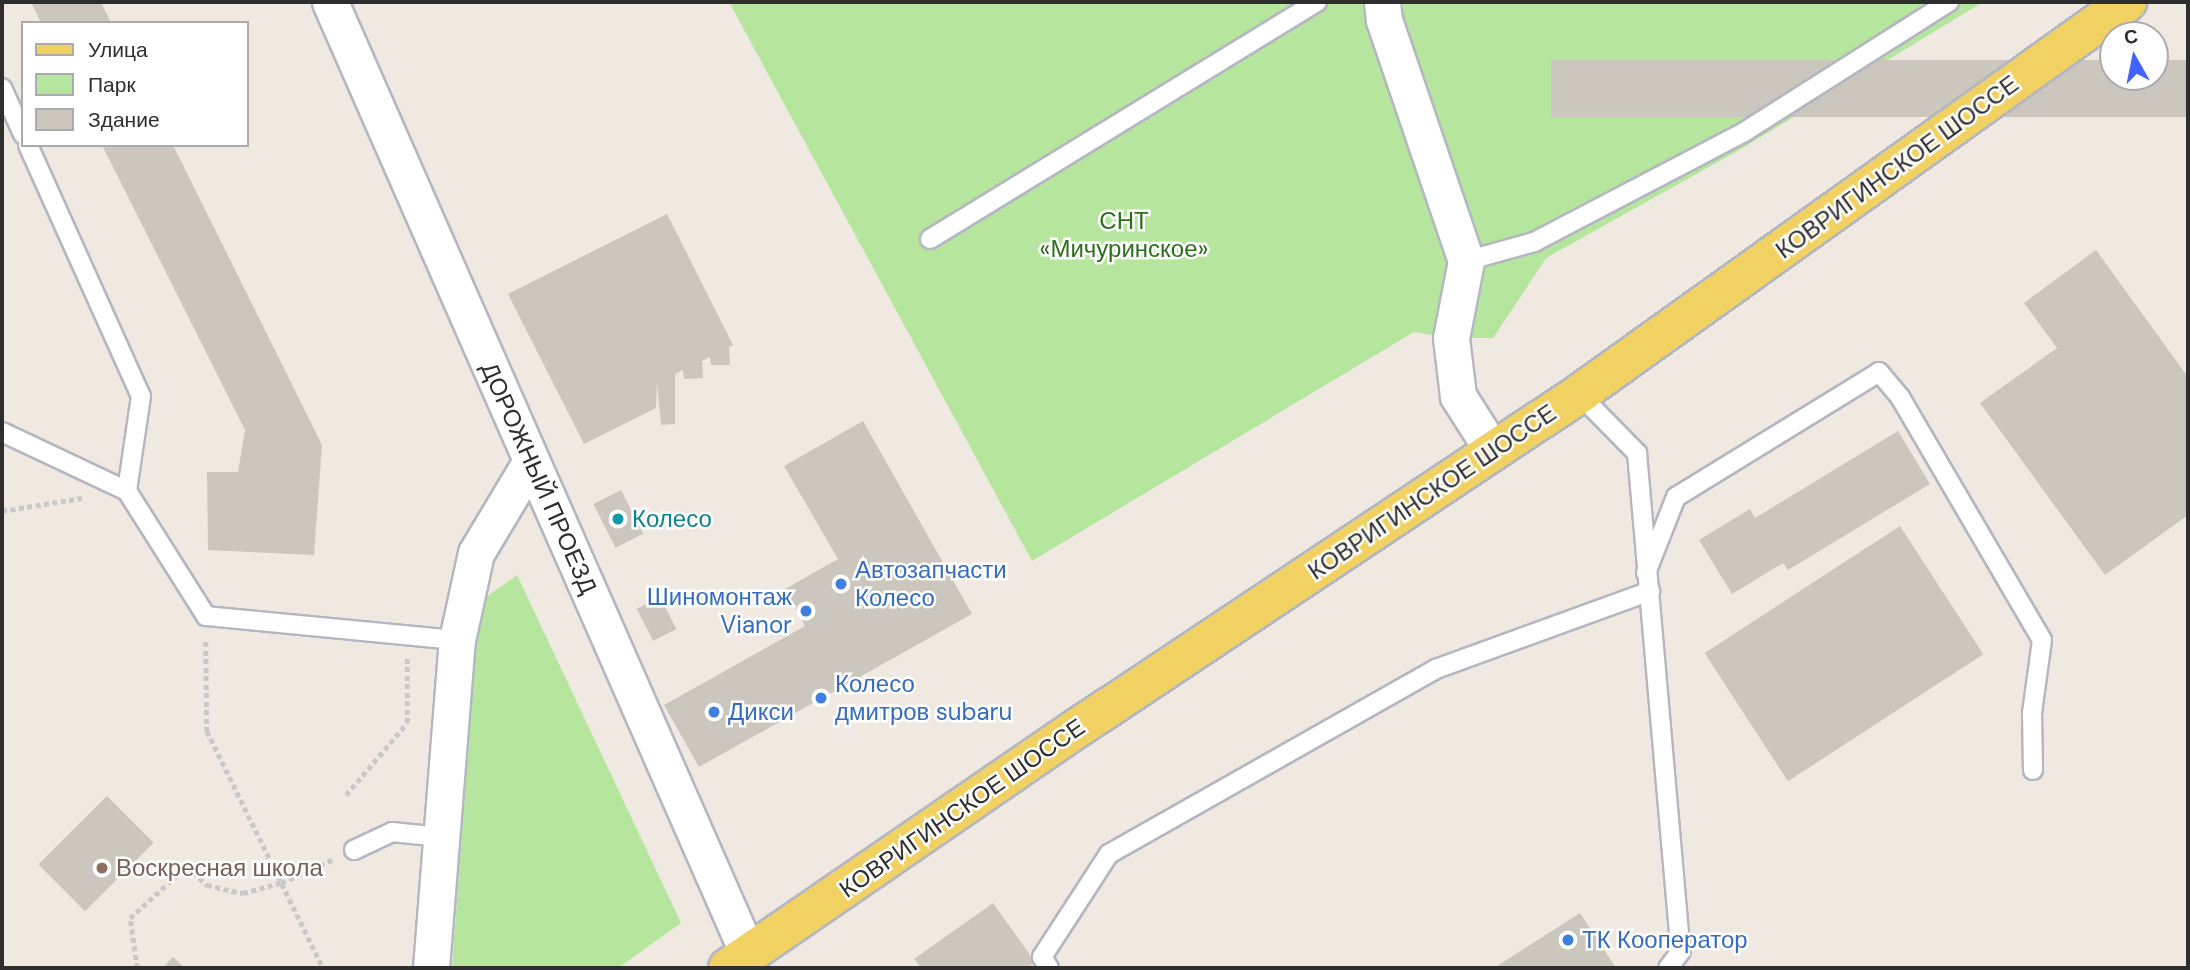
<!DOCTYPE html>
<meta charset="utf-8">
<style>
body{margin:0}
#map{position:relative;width:2190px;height:970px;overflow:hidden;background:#efe9e1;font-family:"DM Sans",sans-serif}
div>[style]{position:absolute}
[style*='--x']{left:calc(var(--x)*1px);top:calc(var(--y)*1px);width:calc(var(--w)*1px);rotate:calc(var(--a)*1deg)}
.green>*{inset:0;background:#b6e59e}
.building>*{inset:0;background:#cbc7bf;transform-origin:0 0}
.path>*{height:4.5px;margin-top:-2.25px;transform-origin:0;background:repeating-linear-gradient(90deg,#c9c9c9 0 5px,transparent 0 8.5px)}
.roads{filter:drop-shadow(2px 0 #b4b7c1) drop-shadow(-2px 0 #b4b7c1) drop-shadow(0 2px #b4b7c1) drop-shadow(0 -2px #b4b7c1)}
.lane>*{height:18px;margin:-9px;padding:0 9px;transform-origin:9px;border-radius:9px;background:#fff}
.street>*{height:35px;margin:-17.5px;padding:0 17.5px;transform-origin:17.5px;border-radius:17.5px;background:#fff}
.primary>*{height:38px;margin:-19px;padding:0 19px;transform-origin:19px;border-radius:19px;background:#f2d163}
.dots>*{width:19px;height:19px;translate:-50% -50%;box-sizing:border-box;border:4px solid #fff;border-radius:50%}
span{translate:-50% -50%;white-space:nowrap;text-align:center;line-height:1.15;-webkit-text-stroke:5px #fff;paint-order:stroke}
.street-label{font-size:24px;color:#2e2e2e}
.park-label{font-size:24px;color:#2c6e1b}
.culture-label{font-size:24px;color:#0d838f}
.left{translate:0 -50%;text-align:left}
.shop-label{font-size:24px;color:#366cbe}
.right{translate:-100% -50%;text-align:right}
.education-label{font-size:24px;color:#785e54}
.frame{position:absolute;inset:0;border:4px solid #2e2e2e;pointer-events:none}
.legend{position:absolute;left:21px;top:21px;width:228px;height:126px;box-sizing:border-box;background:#fff;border:2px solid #ababab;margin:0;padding:9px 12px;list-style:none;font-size:21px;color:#2e2e2e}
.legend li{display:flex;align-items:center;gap:14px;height:35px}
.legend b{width:35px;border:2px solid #ababab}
.north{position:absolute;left:2099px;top:21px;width:70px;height:70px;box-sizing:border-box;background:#fff;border:2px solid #ababab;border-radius:50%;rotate:351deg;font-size:19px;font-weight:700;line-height:28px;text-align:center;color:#2e2e2e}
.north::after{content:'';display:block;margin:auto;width:24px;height:32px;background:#4264fb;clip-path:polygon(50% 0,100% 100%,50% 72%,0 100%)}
</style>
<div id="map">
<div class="green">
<i style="clip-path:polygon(729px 2px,1983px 2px,1741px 149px,1546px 258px,1493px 338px,1451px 338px,1414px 332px,1032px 561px)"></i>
<i style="clip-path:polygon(517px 575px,681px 923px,618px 968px,452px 968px,479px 602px)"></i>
</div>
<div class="building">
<i style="clip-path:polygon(31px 2px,101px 2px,111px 23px,41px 23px)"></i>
<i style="left:2188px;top:60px;width:57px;height:637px;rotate:90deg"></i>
<i style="clip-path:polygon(102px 145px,173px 145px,322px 445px,314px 555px,208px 550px,207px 472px,238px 472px,245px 430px)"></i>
<i style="clip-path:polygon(667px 214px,733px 345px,729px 347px,730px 365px,711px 365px,710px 357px,702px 361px,703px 378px,684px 379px,683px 370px,675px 374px,675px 424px,661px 425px,657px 383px,656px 408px,584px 444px,508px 294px)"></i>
<i style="clip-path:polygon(2096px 250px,2188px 377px,2188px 515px,2105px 575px,1980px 403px,2057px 348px,2024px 303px)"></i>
<i style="clip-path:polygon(863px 421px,972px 614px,699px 767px,664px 705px,805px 626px,785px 589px,838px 559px,784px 466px)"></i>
<i style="clip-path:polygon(1898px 431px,1930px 484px,1788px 570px,1783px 563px,1732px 594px,1699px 540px,1750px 509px,1755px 518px)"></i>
<i style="left:621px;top:490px;width:49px;height:31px;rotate:63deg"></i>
<i style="left:1900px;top:526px;width:153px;height:233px;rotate:57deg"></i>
<i style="left:660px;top:597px;width:36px;height:26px;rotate:63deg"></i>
<i style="left:107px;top:796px;width:66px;height:97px;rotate:45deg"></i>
<i style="clip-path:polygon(993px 903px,1035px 962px,1027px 968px,921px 968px,914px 959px)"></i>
<i style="clip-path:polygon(1580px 913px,1616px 968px,1494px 968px)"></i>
<i style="clip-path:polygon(173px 957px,185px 968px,163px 968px)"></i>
</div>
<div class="path">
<i style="--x:2;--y:511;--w:81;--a:-9.2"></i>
<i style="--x:206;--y:642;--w:89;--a:89.4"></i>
<i style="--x:207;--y:731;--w:264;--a:63.9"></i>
<i style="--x:346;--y:795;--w:94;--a:-49.7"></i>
<i style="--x:407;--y:723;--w:65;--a:-90"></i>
<i style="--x:137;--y:968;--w:50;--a:-98"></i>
<i style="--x:130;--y:918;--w:77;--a:-42.4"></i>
<i style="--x:187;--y:866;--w:28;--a:44"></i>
<i style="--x:207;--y:885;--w:37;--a:13"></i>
<i style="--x:243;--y:893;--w:39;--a:-15"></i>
<i style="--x:281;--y:883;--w:58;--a:-24.4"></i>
</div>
<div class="roads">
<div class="lane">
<i style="--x:2;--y:88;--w:51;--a:65.5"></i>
<i style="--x:28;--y:145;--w:275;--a:65.8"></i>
<i style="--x:141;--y:396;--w:96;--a:98.4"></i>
<i style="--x:930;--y:239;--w:454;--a:-31.5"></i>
<i style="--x:1466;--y:261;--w:71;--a:-15.6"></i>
<i style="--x:1534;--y:242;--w:237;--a:-27.6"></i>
<i style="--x:1744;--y:132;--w:243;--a:-32.4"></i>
<i style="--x:1579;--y:394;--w:83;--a:45.5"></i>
<i style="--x:1637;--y:453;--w:500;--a:85"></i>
<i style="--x:1681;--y:951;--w:21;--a:127"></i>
<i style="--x:2;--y:432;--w:138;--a:25.3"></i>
<i style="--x:127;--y:491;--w:148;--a:57.7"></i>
<i style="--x:206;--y:616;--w:252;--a:5.5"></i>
<i style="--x:1646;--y:573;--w:82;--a:-68.5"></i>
<i style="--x:1676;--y:497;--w:238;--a:-31.6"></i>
<i style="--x:1879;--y:372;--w:33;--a:50"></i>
<i style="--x:1900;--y:397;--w:281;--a:59.7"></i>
<i style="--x:2042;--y:640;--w:74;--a:97.8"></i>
<i style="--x:2032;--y:713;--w:57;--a:89"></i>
<i style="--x:354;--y:850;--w:42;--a:-25.3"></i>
<i style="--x:392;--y:832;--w:49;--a:5.8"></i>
<i style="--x:1049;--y:968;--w:13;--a:-122"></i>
<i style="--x:1042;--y:957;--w:123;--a:-57"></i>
<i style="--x:1109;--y:854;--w:376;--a:-29.5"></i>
<i style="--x:1436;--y:669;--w:228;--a:-20"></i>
</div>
<div class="street">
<i style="--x:330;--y:2;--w:1040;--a:66.29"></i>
<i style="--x:1382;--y:2;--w:18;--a:84"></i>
<i style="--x:1384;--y:20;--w:255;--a:71.2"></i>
<i style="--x:1466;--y:261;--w:78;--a:101"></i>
<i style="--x:1451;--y:338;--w:58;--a:83.1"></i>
<i style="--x:1458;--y:396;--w:65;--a:57.5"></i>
<i style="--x:431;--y:968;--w:329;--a:-85.5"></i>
<i style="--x:457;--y:640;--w:89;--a:-77.7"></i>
<i style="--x:476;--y:553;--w:107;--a:-59.1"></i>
</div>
<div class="primary">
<i style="--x:728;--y:968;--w:422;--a:-34.5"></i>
<i style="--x:1076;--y:729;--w:604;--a:-33.66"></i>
<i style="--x:1579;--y:394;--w:674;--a:-35.58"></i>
</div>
</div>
<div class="dots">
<i style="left:618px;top:519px;background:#0f9aa8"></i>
<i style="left:841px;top:584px;background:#3f7fe0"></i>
<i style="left:806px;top:611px;background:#3f7fe0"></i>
<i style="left:821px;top:698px;background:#3f7fe0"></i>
<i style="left:714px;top:712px;background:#3f7fe0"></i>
<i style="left:102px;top:868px;background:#8d6e63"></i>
<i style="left:1568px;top:940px;background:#3f7fe0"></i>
</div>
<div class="street-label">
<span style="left:1897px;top:167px;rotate:-36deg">КОВРИГИНСКОЕ ШОССЕ</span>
<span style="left:539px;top:478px;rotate:66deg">ДОРОЖНЫЙ ПРОЕЗД</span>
<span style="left:1432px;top:492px;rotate:-34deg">КОВРИГИНСКОЕ ШОССЕ</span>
<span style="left:962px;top:808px;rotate:-35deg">КОВРИГИНСКОЕ ШОССЕ</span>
</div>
<div class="park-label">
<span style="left:1124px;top:235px">СНТ<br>«Мичуринское»</span>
</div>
<div class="culture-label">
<span class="left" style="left:632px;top:519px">Колесо</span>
</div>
<div class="shop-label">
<span class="left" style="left:855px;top:584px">Автозапчасти<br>Колесо</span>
<span class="right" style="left:792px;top:611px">Шиномонтаж<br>Vianor</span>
<span class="left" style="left:835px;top:698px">Колесо<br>дмитров subaru</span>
<span class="left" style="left:728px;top:712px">Дикси</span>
<span class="left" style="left:1582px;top:940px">ТК Кооператор</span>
</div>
<div class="education-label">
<span class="left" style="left:116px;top:868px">Воскресная школа</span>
</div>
<div class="frame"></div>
<ul class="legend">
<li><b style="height:9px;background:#f2d163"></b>Улица</li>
<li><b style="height:19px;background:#b6e59e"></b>Парк</li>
<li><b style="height:19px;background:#cbc7bf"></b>Здание</li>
</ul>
<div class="north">С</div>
</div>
